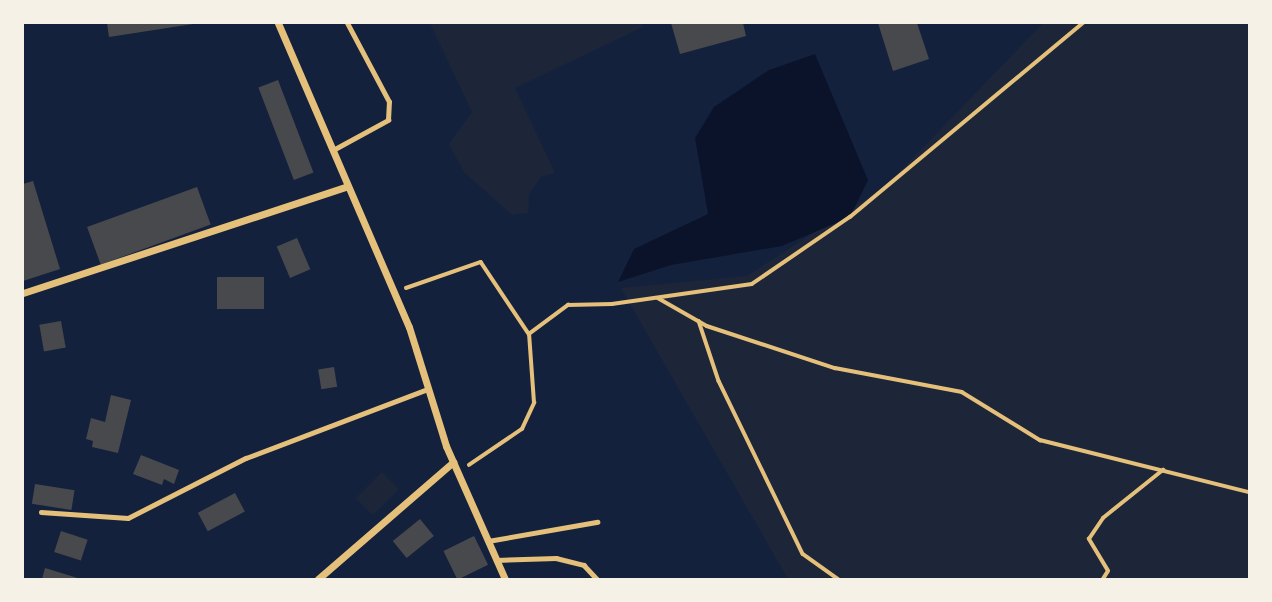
<!DOCTYPE html>
<style>
body{margin:0}
#map{position:relative;width:1272px;height:602px;overflow:hidden;background:#14213d;font-family:"Fira Sans Condensed",sans-serif}
div>[style]{position:absolute}
[style*='--x']{left:calc(var(--x)*1px);top:calc(var(--y)*1px);width:calc(var(--w)*1px);rotate:calc(var(--a)*1deg)}
.green>*{inset:0;background:#1d2539;transform-origin:0 0}
.water>*{inset:0;background:#0b132b}
.building>*{inset:0;background:#48494c;transform-origin:0 0}
.path>*{height:3.5px;margin:-1.75px;padding:0 1.75px;transform-origin:1.75px;border-radius:1.75px;background:#e5c07b}
.service>*{height:4.5px;margin:-2.25px;padding:0 2.25px;transform-origin:2.25px;border-radius:2.25px;background:#e5c07b}
.minor>*{height:7px;margin:-3.5px;padding:0 3.5px;transform-origin:3.5px;border-radius:3.5px;background:#e5c07b}
span{translate:-50% -50%;white-space:nowrap;text-align:center;line-height:1.15;-webkit-text-stroke:7px #f6f1e7;paint-order:stroke}
.frame{position:absolute;inset:0;border:24px solid #f6f1e7;pointer-events:none}
</style>
<div id="map">
<div class="green">
<i style="clip-path:polygon(430px 23px,642px 23px,643px 27px,515px 88px,555px 173px,541px 177px,529px 194px,528px 213px,512px 215px,464px 172px,449px 144px,472px 112px)"></i>
<i style="clip-path:polygon(1043px 23px,1249px 23px,1249px 579px,788px 579px,621px 288px,747px 276px,886px 186px)"></i>
<i style="left:382px;top:472px;width:24px;height:37px;rotate:45deg"></i>
</div>
<div class="water">
<i style="clip-path:polygon(815px 54px,868px 180px,850px 217px,782px 246px,671px 265px,618px 282px,634px 249px,708px 214px,695px 138px,714px 107px,769px 70px)"></i>
</div>
<div class="building">
<i style="clip-path:polygon(107px 23px,193px 23px,193px 24px,109px 37px)"></i>
<i style="clip-path:polygon(671px 23px,743px 23px,746px 36px,680px 54px)"></i>
<i style="clip-path:polygon(878px 23px,917px 23px,929px 59px,893px 71px)"></i>
<i style="left:278px;top:80px;width:99px;height:21px;rotate:69deg"></i>
<i style="clip-path:polygon(33px 181px,60px 269px,23px 281px,23px 184px)"></i>
<i style="left:197px;top:187px;width:40px;height:117px;rotate:70deg"></i>
<i style="left:297px;top:238px;width:34px;height:22px;rotate:67deg"></i>
<i style="left:264px;top:277px;width:32px;height:47px;rotate:90deg"></i>
<i style="left:61px;top:321px;width:27px;height:22px;rotate:80deg"></i>
<i style="left:334px;top:367px;width:20px;height:16px;rotate:81deg"></i>
<i style="clip-path:polygon(111px 395px,131px 400px,118px 453px,92px 447px,93px 441px,86px 439px,91px 418px,105px 422px)"></i>
<i style="clip-path:polygon(141px 455px,179px 470px,174px 484px,164px 479px,162px 485px,133px 474px)"></i>
<i style="left:35px;top:484px;width:40px;height:20px;rotate:9deg"></i>
<i style="left:235px;top:493px;width:21px;height:42px;rotate:62deg"></i>
<i style="left:420px;top:519px;width:22px;height:35px;rotate:51deg"></i>
<i style="left:61px;top:531px;width:28px;height:22px;rotate:18deg"></i>
<i style="left:474px;top:536px;width:32px;height:34px;rotate:64deg"></i>
<i style="clip-path:polygon(45px 568px,81px 579px,42px 579px)"></i>
</div>
<div class="path">
<i style="--x:406;--y:288;--w:79;--a:-19.1"></i>
<i style="--x:481;--y:262;--w:87;--a:56.3"></i>
<i style="--x:529;--y:334;--w:49;--a:-36.6"></i>
<i style="--x:568;--y:305;--w:44;--a:-1.3"></i>
<i style="--x:612;--y:304;--w:141;--a:-8.1"></i>
<i style="--x:752;--y:284;--w:119;--a:-34.4"></i>
<i style="--x:850;--y:217;--w:303;--a:-39.8"></i>
<i style="--x:658;--y:298;--w:56;--a:29.7"></i>
<i style="--x:707;--y:326;--w:135;--a:18.2"></i>
<i style="--x:835;--y:368;--w:129;--a:10.7"></i>
<i style="--x:962;--y:392;--w:92;--a:31.6"></i>
<i style="--x:1040;--y:440;--w:215;--a:14"></i>
<i style="--x:699;--y:321;--w:63;--a:71.6"></i>
<i style="--x:719;--y:381;--w:192;--a:64.1"></i>
<i style="--x:803;--y:554;--w:43;--a:35.5"></i>
<i style="--x:469;--y:465;--w:64;--a:-34.2"></i>
<i style="--x:522;--y:429;--w:29;--a:-65"></i>
<i style="--x:534;--y:403;--w:69;--a:-94.1"></i>
<i style="--x:1103;--y:579;--w:9;--a:-58"></i>
<i style="--x:1108;--y:571;--w:37;--a:-121"></i>
<i style="--x:1089;--y:539;--w:25;--a:-56"></i>
<i style="--x:1103;--y:518;--w:77;--a:-38.7"></i>
</div>
<div class="service">
<i style="--x:333;--y:150;--w:63;--a:-28.6"></i>
<i style="--x:388;--y:120;--w:18;--a:-87"></i>
<i style="--x:389;--y:102;--w:89;--a:-118"></i>
<i style="--x:41;--y:512;--w:87;--a:3.9"></i>
<i style="--x:128;--y:518;--w:132;--a:-27"></i>
<i style="--x:246;--y:458;--w:195;--a:-20.8"></i>
<i style="--x:488;--y:541;--w:111;--a:-9.9"></i>
<i style="--x:496;--y:560;--w:60;--a:-1.9"></i>
<i style="--x:556;--y:558;--w:29;--a:14"></i>
<i style="--x:584;--y:565;--w:19;--a:47"></i>
</div>
<div class="minor">
<i style="--x:278;--y:23;--w:331;--a:66.7"></i>
<i style="--x:409;--y:327;--w:125;--a:72.7"></i>
<i style="--x:446;--y:446;--w:145;--a:66.1"></i>
<i style="--x:23;--y:293;--w:342;--a:-18.2"></i>
<i style="--x:318;--y:579;--w:179;--a:-40.9"></i>
</div>
<div class="frame"></div>
</div>
